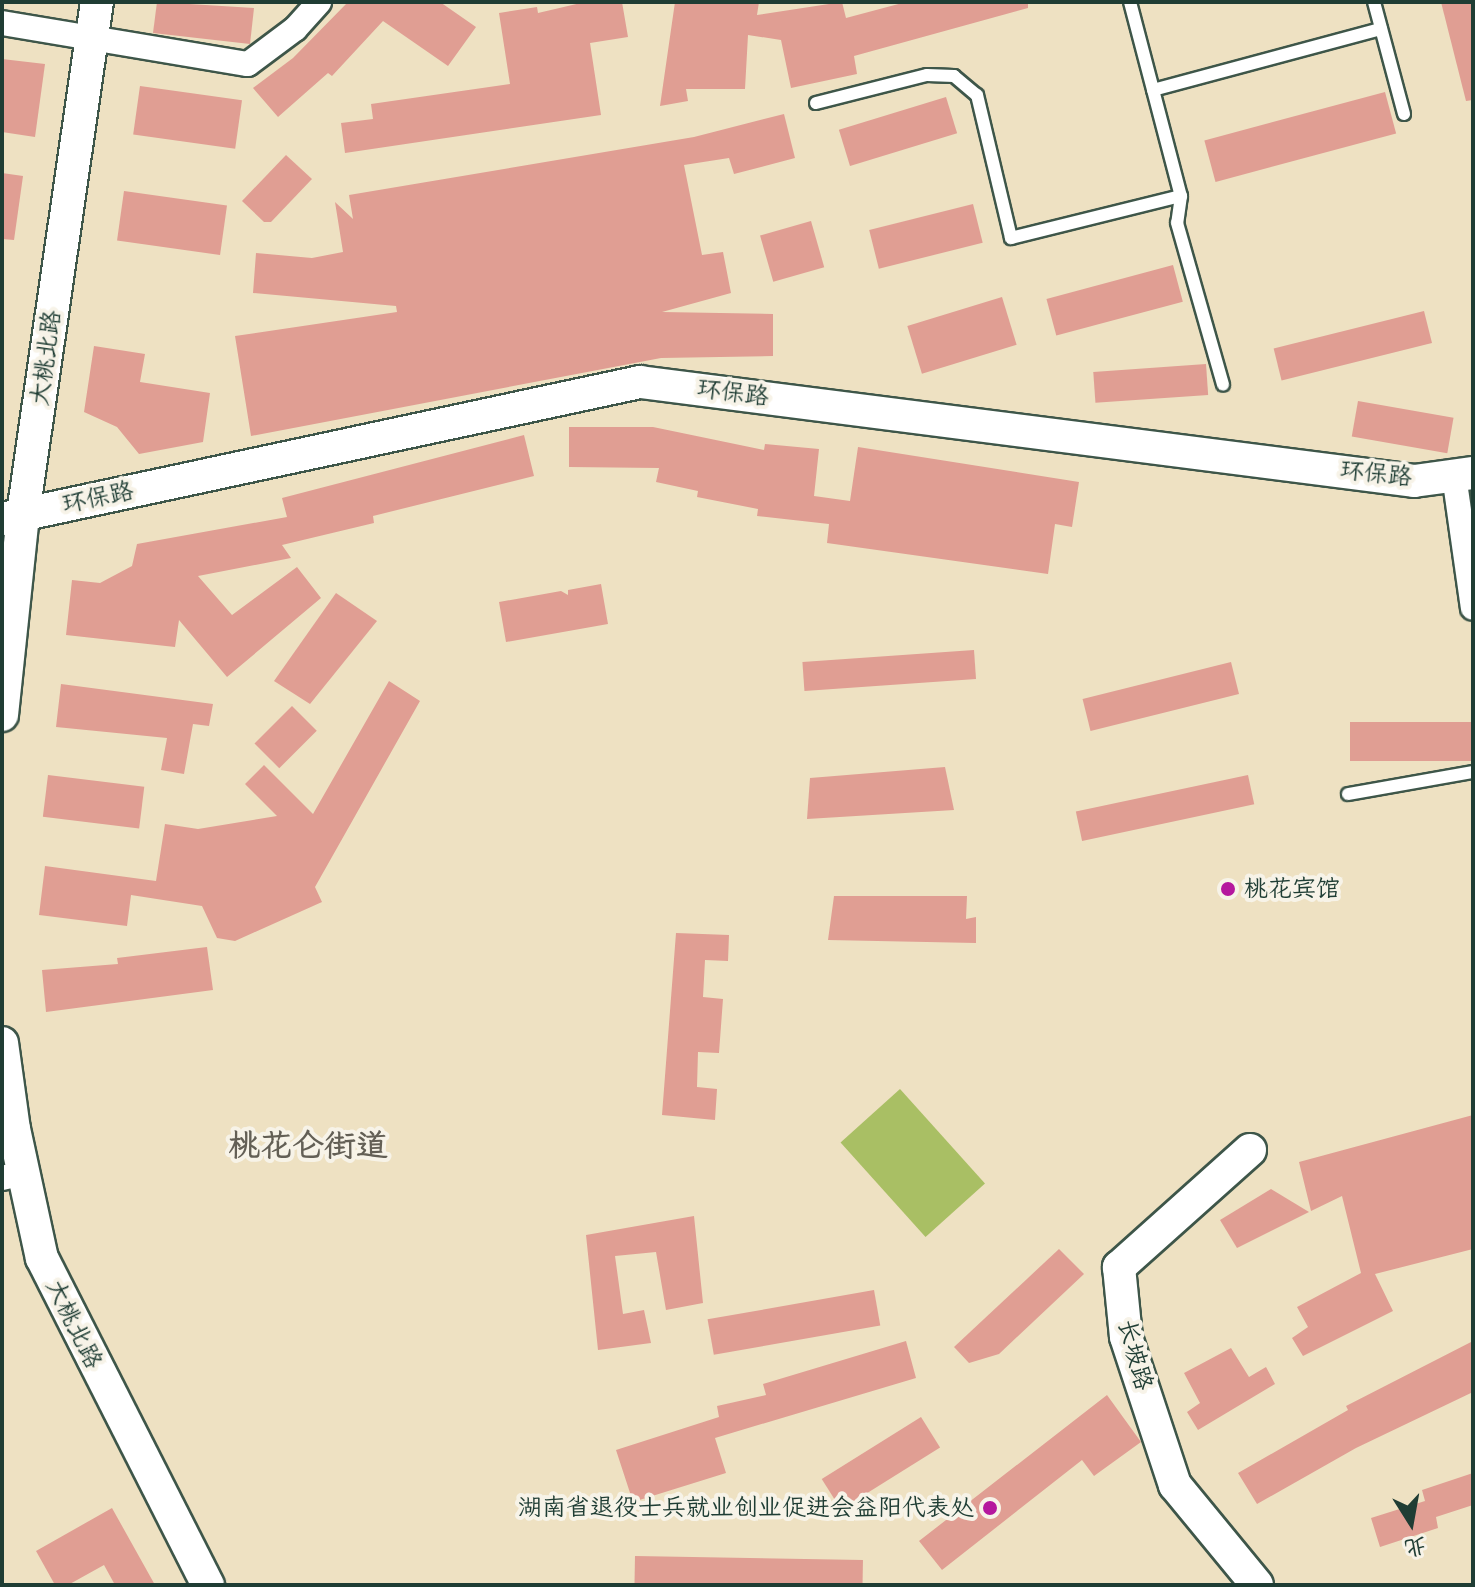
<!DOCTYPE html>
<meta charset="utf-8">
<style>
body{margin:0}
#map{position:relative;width:1475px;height:1587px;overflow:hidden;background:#eee1c2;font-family:Pangolin,"LXGW WenKai TC",sans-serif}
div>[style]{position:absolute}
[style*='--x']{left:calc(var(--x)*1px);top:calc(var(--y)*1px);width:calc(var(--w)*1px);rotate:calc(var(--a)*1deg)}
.green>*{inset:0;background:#a9bf64;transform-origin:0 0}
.building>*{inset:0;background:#e09e93;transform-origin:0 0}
.roads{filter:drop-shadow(2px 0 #3e5649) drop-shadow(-2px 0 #3e5649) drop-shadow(0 2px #3e5649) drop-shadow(0 -2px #3e5649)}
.service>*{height:12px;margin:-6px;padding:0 6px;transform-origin:6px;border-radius:6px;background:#fff}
.minor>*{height:24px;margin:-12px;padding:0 12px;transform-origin:12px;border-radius:12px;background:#fff}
.tertiary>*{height:32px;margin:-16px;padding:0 16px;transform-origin:16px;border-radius:16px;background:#fff}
.dots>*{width:22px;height:22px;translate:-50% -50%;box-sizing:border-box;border:4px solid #f7f3e8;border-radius:50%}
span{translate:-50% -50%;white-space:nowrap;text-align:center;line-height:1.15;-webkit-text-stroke:8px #f7f3e8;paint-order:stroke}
.street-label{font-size:24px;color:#1f3d34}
.poi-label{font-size:24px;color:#1f3d34}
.left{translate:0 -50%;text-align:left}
.right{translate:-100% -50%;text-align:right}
.district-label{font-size:32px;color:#635f55;font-weight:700}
.frame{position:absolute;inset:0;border:4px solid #1f3d34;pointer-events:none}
.north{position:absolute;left:1371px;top:1483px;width:80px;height:80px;-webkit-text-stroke:6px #f7f3e8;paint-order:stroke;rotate:169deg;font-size:22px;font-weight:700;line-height:32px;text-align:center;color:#1f3d34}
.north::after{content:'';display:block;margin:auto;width:28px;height:36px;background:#1f3d34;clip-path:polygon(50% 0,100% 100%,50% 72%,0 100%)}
</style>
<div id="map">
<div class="green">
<i style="left:900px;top:1089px;width:127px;height:80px;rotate:48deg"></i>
</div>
<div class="building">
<i style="clip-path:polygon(157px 2px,254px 8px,250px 44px,153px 33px)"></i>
<i style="clip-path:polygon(348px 2px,440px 2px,476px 27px,448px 66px,383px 21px,332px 76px,328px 73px,278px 117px,253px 88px,293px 58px)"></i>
<i style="clip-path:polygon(585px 2px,622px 2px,628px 37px,590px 43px,601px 115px,345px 153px,341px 123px,373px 119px,371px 104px,510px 84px,499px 13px,537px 7px,538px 13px)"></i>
<i style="clip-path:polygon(675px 2px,759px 2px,757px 15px,842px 2px,846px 18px,906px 2px,1028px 2px,1028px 8px,854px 56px,857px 74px,791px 88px,781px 40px,748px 35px,745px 89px,686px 89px,688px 101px,660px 106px)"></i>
<i style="clip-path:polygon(1441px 2px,1473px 2px,1473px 100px,1466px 101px)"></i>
<i style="clip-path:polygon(2px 59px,45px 64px,35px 137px,2px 132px)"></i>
<i style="left:140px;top:86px;width:103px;height:49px;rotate:8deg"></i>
<i style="left:1385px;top:92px;width:43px;height:187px;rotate:75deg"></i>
<i style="left:946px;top:97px;width:38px;height:112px;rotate:73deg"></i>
<i style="clip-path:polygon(784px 114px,795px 158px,734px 174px,729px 158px,684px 165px,702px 255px,723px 252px,731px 293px,662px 312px,773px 314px,773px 356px,661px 358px,251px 436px,235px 336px,397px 312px,396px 306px,253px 293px,256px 253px,312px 258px,343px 252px,335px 202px,353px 219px,349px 195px,694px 137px)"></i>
<i style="clip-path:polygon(286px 155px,312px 179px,271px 222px,264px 222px,242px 201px)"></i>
<i style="clip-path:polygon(2px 173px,23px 176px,14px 240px,2px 239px)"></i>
<i style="left:124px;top:191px;width:104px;height:50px;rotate:8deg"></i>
<i style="left:973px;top:204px;width:40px;height:107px;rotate:76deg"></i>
<i style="left:811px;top:221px;width:48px;height:53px;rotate:74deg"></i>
<i style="left:1173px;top:265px;width:38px;height:131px;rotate:75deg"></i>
<i style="left:1002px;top:297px;width:50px;height:99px;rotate:73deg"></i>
<i style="left:1424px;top:311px;width:33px;height:155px;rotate:76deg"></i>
<i style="clip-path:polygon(94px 346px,145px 354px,140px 382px,210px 393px,203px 442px,139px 454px,117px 427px,84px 412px)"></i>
<i style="left:1206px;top:364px;width:31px;height:113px;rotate:86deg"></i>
<i style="left:1358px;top:401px;width:97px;height:36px;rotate:10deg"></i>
<i style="clip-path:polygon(569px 427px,653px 427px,764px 450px,765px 444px,819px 449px,814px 496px,850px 501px,858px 447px,1079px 482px,1072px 527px,1055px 524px,1048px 574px,827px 543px,829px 524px,757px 516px,758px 509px,697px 497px,698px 491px,656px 482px,659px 468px,569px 467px)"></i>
<i style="clip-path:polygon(524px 435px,534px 476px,373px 516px,374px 523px,282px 545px,291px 558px,198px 576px,232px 615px,297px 567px,321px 598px,227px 677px,179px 620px,175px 647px,66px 635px,72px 580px,100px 583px,132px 566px,137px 544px,287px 517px,282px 498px)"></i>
<i style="clip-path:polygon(601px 584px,608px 624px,506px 642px,499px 602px,561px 591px,568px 595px,568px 590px)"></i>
<i style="clip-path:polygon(336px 593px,377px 621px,310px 704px,274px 681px)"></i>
<i style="left:974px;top:650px;width:29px;height:172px;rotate:86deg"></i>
<i style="left:1231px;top:662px;width:33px;height:153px;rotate:76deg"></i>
<i style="clip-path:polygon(389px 681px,420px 701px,315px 887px,322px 902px,235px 941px,217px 938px,202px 906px,131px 895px,127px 926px,39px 915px,45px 866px,156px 881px,165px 824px,198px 829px,277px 816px,245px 784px,264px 765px,313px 814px)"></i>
<i style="clip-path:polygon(61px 684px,213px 704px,209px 726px,193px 724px,184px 774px,161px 770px,167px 738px,56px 727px)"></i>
<i style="left:292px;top:706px;width:35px;height:53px;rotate:45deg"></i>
<i style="left:1473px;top:722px;width:39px;height:123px;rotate:90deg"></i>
<i style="clip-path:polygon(945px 767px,954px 810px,807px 819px,810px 778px)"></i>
<i style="left:48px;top:775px;width:97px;height:42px;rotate:7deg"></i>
<i style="left:1248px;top:775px;width:30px;height:176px;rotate:78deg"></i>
<i style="clip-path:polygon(834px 896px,967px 896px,966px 919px,976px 917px,976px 943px,828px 940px)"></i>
<i style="clip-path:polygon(676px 933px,729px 935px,728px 961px,705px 960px,703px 997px,723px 999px,719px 1053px,698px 1052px,697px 1087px,717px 1089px,715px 1120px,662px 1115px)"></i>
<i style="clip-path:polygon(207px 947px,213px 990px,46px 1012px,42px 970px,118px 964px,117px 958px)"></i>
<i style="clip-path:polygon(1473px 1115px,1473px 1249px,1375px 1274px,1393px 1311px,1303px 1356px,1292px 1338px,1308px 1327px,1297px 1307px,1361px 1273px,1342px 1196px,1311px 1211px,1299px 1162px)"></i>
<i style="clip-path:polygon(1271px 1189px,1309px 1212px,1237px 1248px,1220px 1220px)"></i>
<i style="clip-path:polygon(694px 1216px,703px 1303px,666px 1310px,656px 1252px,615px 1256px,623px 1314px,644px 1310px,651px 1343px,598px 1350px,586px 1235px)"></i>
<i style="clip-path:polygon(1059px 1249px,1084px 1274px,999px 1354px,969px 1363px,954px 1347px)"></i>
<i style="left:874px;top:1290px;width:36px;height:169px;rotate:80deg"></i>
<i style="clip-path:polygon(906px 1341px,916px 1378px,715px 1438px,726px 1473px,633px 1502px,616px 1450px,719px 1417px,717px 1406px,766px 1395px,763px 1384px)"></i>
<i style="clip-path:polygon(1473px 1341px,1473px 1392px,1356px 1448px,1257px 1504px,1238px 1473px,1348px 1410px,1346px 1406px)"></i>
<i style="clip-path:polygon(1231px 1348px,1249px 1377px,1266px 1367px,1275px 1384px,1198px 1430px,1187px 1412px,1200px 1403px,1184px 1373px)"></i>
<i style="clip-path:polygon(1107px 1395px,1141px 1442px,1094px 1476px,1082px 1460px,942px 1570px,919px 1541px)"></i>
<i style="left:921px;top:1417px;width:36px;height:117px;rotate:58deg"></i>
<i style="clip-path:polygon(1473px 1473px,1473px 1505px,1436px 1517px,1438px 1528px,1380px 1547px,1371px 1518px,1425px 1501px,1422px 1490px)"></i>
<i style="clip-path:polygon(112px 1508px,155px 1585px,115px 1585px,104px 1565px,68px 1585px,55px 1585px,36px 1551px)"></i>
<i style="left:635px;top:1556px;width:228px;height:29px;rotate:1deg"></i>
</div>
<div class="roads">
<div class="service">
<i style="--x:1130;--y:2;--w:201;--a:75.3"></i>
<i style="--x:1181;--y:196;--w:27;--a:98"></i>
<i style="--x:1177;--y:223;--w:168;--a:74.1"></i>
<i style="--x:1374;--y:2;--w:116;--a:75"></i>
<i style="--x:1153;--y:90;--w:236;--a:-15"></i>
<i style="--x:816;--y:103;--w:114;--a:-14.2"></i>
<i style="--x:927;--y:75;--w:27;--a:2"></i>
<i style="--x:954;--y:76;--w:30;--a:40"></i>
<i style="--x:977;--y:95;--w:147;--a:76.6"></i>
<i style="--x:1011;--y:238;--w:175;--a:-13.9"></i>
<i style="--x:1348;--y:794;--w:127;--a:-10"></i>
</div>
<div class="minor">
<i style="--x:2;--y:23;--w:249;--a:9.5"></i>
<i style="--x:248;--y:64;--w:59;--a:-36.7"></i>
<i style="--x:295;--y:29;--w:36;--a:-48"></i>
<i style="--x:1454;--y:475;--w:134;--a:81.9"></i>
<i style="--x:2;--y:1178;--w:22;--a:-13"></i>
</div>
<div class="tertiary">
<i style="--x:2;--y:519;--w:653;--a:-12.12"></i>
<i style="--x:640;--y:382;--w:780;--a:7.29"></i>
<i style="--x:1414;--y:481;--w:60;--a:-7.7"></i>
<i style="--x:2;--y:715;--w:202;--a:-84"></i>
<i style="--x:23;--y:514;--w:517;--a:-81.78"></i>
<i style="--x:2;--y:1043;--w:87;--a:82.1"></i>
<i style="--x:14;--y:1129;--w:132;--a:77.8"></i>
<i style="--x:42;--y:1258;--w:367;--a:63.1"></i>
<i style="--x:1250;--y:1150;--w:176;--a:138.2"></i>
<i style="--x:1119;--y:1267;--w:70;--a:84.3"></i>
<i style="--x:1126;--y:1337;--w:156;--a:71.7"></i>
<i style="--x:1175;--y:1485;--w:129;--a:50.6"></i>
</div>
</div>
<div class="dots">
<i style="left:1228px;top:889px;background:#b5179e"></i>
<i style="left:990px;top:1508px;background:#b5179e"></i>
</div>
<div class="street-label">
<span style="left:46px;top:358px;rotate:-82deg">大桃北路</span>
<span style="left:733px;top:393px;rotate:7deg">环保路</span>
<span style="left:1376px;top:474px;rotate:6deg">环保路</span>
<span style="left:98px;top:498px;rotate:-12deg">环保路</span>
<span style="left:74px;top:1324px;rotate:64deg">大桃北路</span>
<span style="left:1135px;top:1355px;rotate:75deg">长坡路</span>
</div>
<div class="poi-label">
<span class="left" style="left:1244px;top:889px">桃花宾馆</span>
<span class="right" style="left:974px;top:1508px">湖南省退役士兵就业创业促进会益阳代表处</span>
</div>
<div class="district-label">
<span style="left:308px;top:1146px">桃花仑街道</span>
</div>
<div class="frame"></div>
<div class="north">北</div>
</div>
